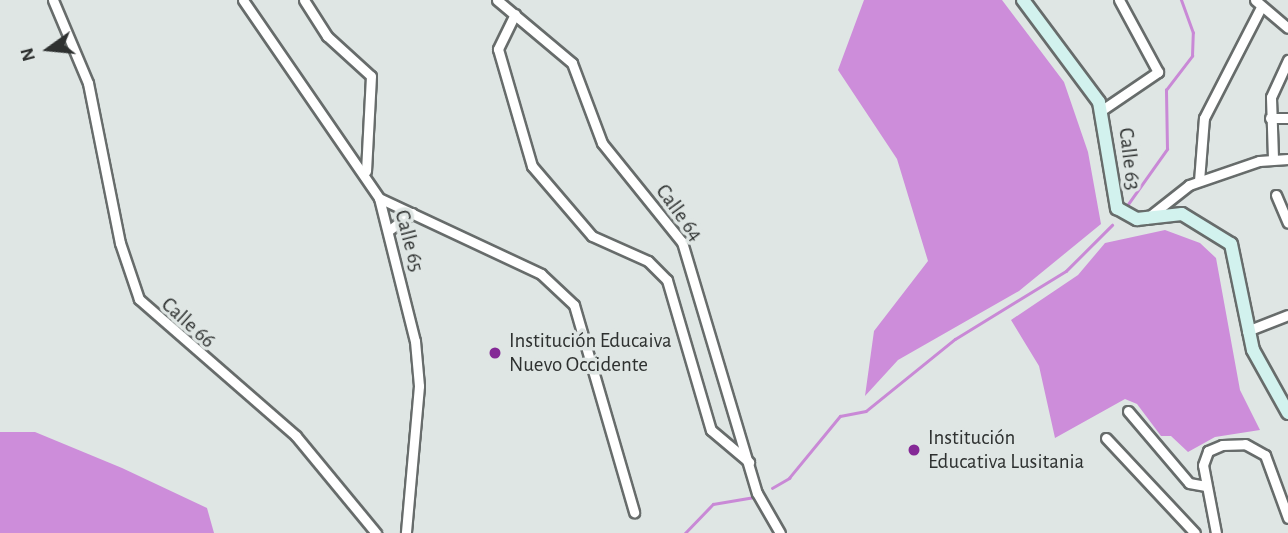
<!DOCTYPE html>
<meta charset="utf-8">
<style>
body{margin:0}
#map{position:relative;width:1288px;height:533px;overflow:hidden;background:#dfe6e4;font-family:"Alegreya Sans",sans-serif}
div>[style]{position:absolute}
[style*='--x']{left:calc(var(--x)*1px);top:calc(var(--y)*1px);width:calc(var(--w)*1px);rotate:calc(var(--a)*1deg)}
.forest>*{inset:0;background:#cd8dda}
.stream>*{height:2.5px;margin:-1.25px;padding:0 1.25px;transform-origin:1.25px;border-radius:1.25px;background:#c989d6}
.roads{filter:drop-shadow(2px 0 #676c6b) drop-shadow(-2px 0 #676c6b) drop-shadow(0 2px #676c6b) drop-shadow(0 -2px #676c6b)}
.minor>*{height:9px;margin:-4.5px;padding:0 4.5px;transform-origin:4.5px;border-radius:4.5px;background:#fff}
.secondary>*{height:12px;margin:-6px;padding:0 6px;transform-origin:6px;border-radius:6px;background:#d2f2ee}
.dots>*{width:19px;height:19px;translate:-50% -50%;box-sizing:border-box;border:4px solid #dfe6e4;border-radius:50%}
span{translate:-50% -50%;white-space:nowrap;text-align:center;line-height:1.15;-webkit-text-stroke:7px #dfe6e4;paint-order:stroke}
.street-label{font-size:21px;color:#2e3130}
.poi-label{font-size:21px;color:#2e3130}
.left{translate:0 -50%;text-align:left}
.north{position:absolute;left:14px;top:14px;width:70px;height:70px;-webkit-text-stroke:5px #dfe6e4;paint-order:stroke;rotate:255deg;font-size:19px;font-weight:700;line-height:28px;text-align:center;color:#2e3130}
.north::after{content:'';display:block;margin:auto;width:24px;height:32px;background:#2e3130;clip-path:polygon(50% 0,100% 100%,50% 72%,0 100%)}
</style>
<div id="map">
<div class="forest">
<i style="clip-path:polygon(864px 0,1002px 0,1064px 82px,1088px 152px,1101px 224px,1019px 291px,898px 360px,865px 396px,874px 331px,928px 261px,897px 159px,838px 70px)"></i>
<i style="clip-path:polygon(1165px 230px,1200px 243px,1216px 258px,1240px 390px,1260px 430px,1215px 437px,1188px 452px,1171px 436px,1161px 436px,1137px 404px,1125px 399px,1055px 438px,1039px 366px,1011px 320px,1078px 275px,1105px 243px)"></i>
<i style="clip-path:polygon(0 432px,35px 432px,122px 468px,207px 508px,214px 533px,0 533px)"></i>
</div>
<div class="stream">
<i style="--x:1126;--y:207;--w:71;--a:-54.7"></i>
<i style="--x:1167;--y:149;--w:59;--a:-91"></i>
<i style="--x:1166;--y:90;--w:43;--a:-52.6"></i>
<i style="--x:1192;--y:56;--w:23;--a:-88"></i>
<i style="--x:1193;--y:33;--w:35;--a:-110"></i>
<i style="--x:772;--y:488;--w:20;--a:-30"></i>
<i style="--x:789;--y:478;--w:80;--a:-50.6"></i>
<i style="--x:840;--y:416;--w:26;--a:-11"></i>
<i style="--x:866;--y:411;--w:114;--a:-39"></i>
<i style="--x:955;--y:339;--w:130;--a:-31.5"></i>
<i style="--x:1066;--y:271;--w:65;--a:-45"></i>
<i style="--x:685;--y:533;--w:40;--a:-46"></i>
<i style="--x:713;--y:504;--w:43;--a:-9.5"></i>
</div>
<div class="roads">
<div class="minor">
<i style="--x:53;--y:0;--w:90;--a:67.1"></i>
<i style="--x:88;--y:83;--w:163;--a:78.7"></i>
<i style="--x:120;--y:243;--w:59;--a:71.3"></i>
<i style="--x:139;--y:299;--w:208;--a:41.1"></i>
<i style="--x:296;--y:436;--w:126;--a:50.5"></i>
<i style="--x:243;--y:0;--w:240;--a:55.5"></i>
<i style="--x:379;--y:198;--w:147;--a:75.9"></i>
<i style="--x:415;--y:341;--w:45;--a:84.9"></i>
<i style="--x:419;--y:386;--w:148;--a:95.1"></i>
<i style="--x:304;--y:0;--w:43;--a:57.4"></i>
<i style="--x:327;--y:36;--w:59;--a:42.3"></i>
<i style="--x:371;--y:76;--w:95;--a:93"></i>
<i style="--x:497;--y:0;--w:98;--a:40"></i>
<i style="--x:572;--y:63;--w:85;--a:69.4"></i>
<i style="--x:602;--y:143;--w:127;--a:51.1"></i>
<i style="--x:682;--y:242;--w:262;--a:73.4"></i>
<i style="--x:757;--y:493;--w:46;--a:60.1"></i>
<i style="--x:1255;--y:0;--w:43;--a:40.3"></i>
<i style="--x:515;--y:14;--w:39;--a:116"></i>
<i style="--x:498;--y:49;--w:122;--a:73.8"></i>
<i style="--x:532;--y:166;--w:92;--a:49.4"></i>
<i style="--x:592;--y:236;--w:61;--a:24.1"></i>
<i style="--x:648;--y:261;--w:27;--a:45"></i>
<i style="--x:667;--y:280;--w:156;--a:73.7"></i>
<i style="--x:711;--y:430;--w:50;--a:40.1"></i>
<i style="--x:1102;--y:110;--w:68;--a:-34.2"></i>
<i style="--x:1158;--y:72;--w:82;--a:-118.4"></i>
<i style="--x:1270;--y:118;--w:18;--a:0"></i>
<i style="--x:1273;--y:158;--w:61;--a:-91.9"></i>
<i style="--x:1271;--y:97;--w:41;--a:-65.3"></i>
<i style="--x:1199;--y:181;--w:63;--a:-85.5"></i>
<i style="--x:1204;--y:118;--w:125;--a:-62.8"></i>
<i style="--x:1276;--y:195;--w:30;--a:67"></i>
<i style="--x:379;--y:198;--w:179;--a:25.1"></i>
<i style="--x:541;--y:274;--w:45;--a:43.2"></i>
<i style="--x:574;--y:305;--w:216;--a:73.8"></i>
<i style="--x:1146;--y:219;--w:55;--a:-38.3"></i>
<i style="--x:1189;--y:185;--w:74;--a:-18.9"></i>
<i style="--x:1259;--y:161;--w:29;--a:-4"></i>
<i style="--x:388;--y:231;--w:30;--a:-37"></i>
<i style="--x:1247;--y:331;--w:44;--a:-21.3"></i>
<i style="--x:1128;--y:411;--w:94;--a:49.7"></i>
<i style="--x:1189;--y:483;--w:17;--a:10"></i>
<i style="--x:1106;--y:438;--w:130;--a:46.9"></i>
<i style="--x:1216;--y:533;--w:69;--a:-100.8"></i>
<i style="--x:1203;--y:465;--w:15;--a:-70"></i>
<i style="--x:1208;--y:451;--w:15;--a:-23"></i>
<i style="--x:1222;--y:445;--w:23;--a:-2"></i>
<i style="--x:1245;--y:444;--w:23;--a:29"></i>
<i style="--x:1265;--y:455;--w:67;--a:69.9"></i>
</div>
<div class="secondary">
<i style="--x:1023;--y:0;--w:127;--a:53.3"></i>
<i style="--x:1099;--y:102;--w:108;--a:80.4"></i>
<i style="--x:1117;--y:208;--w:23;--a:29"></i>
<i style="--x:1137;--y:219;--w:45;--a:-6.3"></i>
<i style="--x:1182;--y:214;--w:57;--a:31.5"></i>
<i style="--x:1231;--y:244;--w:108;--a:78.3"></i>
<i style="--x:1253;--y:350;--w:72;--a:60.9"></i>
</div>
</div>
<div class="dots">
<i style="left:495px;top:353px;background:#842996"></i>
<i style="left:914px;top:450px;background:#842996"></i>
</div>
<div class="street-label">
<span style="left:1129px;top:159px;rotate:83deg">Calle 63</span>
<span style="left:679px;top:213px;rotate:54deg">Calle 64</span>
<span style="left:409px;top:241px;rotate:75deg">Calle 65</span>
<span style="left:188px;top:323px;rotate:42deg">Calle 66</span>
</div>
<div class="poi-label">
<span class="left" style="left:509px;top:353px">Institución Educaiva<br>Nuevo Occidente</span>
<span class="left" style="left:928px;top:450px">Institución<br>Educativa Lusitania</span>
</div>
<div class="north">N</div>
</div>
